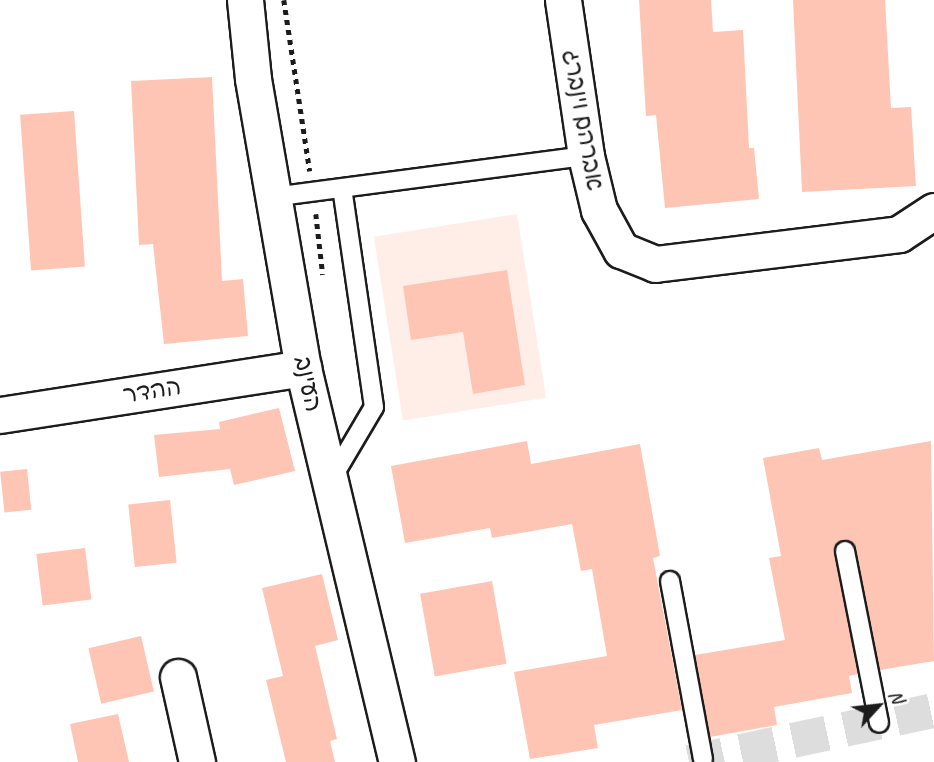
<!DOCTYPE html>
<meta charset="utf-8">
<style>
body{margin:0}
#map{position:relative;width:934px;height:762px;overflow:hidden;background:#fff;font-family:Caveat,"Playpen Sans Hebrew",sans-serif}
div>[style]{position:absolute}
[style*='--x']{left:calc(var(--x)*1px);top:calc(var(--y)*1px);width:calc(var(--w)*1px);rotate:calc(var(--a)*1deg)}
.built>*{inset:0;background:#ffeee8;transform-origin:0 0}
.building>*{inset:0;background:#fec5b4;transform-origin:0 0}
.street-tunnel>*{height:35px;margin-top:-17.5px;transform-origin:0;background:repeating-linear-gradient(90deg,#ddd 0 35px,transparent 0 53px)}
.path>*{height:4.5px;margin-top:-2.25px;transform-origin:0;background:repeating-linear-gradient(90deg,#1c1c1c 0 5px,transparent 0 10px)}
.roads{filter:drop-shadow(2px 0 #1c1c1c) drop-shadow(-2px 0 #1c1c1c) drop-shadow(0 2px #1c1c1c) drop-shadow(0 -2px #1c1c1c)}
.lane>*{height:18px;margin:-9px;padding:0 9px;transform-origin:9px;border-radius:9px;background:#fff}
.street>*{height:35px;margin:-17.5px;padding:0 17.5px;transform-origin:17.5px;border-radius:17.5px;background:#fff}
span{translate:-50% -50%;white-space:nowrap;text-align:center;line-height:1.15;-webkit-text-stroke:5px #fff;paint-order:stroke}
.street-label{font-size:24px;color:#1c1c1c}
.north{position:absolute;left:843px;top:671px;width:70px;height:70px;-webkit-text-stroke:5px #fff;paint-order:stroke;rotate:63deg;font-size:19px;font-weight:700;line-height:28px;text-align:center;color:#1c1c1c}
.north::after{content:'';display:block;margin:auto;width:24px;height:32px;background:#1c1c1c;clip-path:polygon(50% 0,100% 100%,50% 72%,0 100%)}
</style>
<div id="map">
<div class="built">
<i style="left:517px;top:214px;width:186px;height:145px;rotate:81deg"></i>
</div>
<div class="building">
<i style="clip-path:polygon(639px 0,711px 0,713px 32px,743px 30px,749px 148px,754px 148px,759px 199px,665px 208px,656px 115px,646px 116px)"></i>
<i style="clip-path:polygon(793px 0,885px 0,891px 108px,911px 107px,916px 186px,802px 192px)"></i>
<i style="clip-path:polygon(212px 77px,222px 281px,243px 279px,248px 336px,164px 344px,153px 244px,139px 245px,131px 81px)"></i>
<i style="left:74px;top:111px;width:156px;height:54px;rotate:86deg"></i>
<i style="clip-path:polygon(507px 270px,525px 385px,473px 394px,463px 332px,411px 340px,403px 286px)"></i>
<i style="clip-path:polygon(279px 408px,295px 471px,234px 485px,230px 469px,159px 477px,154px 435px,220px 429px,219px 422px)"></i>
<i style="clip-path:polygon(527px 441px,531px 464px,640px 444px,660px 556px,653px 558px,682px 710px,594px 725px,598px 748px,530px 759px,514px 672px,607px 656px,592px 569px,581px 571px,572px 524px,492px 538px,490px 528px,405px 543px,391px 466px)"></i>
<i style="clip-path:polygon(931px 441px,934px 661px,880px 670px,856px 549px,842px 540px,834px 553px,858px 674px,849px 676px,852px 693px,774px 707px,777px 725px,710px 737px,695px 655px,785px 640px,769px 558px,781px 556px,763px 458px,819px 448px,822px 460px)"></i>
<i style="left:27px;top:469px;width:41px;height:27px;rotate:84deg"></i>
<i style="left:170px;top:500px;width:63px;height:42px;rotate:84deg"></i>
<i style="left:85px;top:548px;width:52px;height:49px;rotate:83deg"></i>
<i style="clip-path:polygon(322px 574px,338px 640px,315px 646px,337px 739px,330px 741px,335px 762px,286px 762px,266px 680px,283px 676px,262px 588px)"></i>
<i style="left:492px;top:581px;width:84px;height:73px;rotate:80deg"></i>
<i style="left:141px;top:636px;width:57px;height:54px;rotate:77deg"></i>
<i style="clip-path:polygon(118px 714px,129px 762px,78px 762px,70px 724px)"></i>
</div>
<div class="street-tunnel">
<i style="--x:689;--y:762;--w:250;--a:-12"></i>
</div>
<div class="path">
<i style="--x:284;--y:0;--w:173;--a:81.4"></i>
<i style="--x:316;--y:214;--w:61;--a:83.5"></i>
</div>
<div class="roads">
<div class="lane">
<i style="--x:273;--y:197;--w:316;--a:-7.5"></i>
<i style="--x:332;--y:478;--w:82;--a:-59.4"></i>
<i style="--x:374;--y:407;--w:221;--a:-98.3"></i>
<i style="--x:845;--y:551;--w:175;--a:78.8"></i>
<i style="--x:670;--y:581;--w:181;--a:79.5"></i>
</div>
<div class="street">
<i style="--x:245;--y:0;--w:79;--a:84.2"></i>
<i style="--x:253;--y:79;--w:293;--a:80.2"></i>
<i style="--x:303;--y:368;--w:405;--a:76.6"></i>
<i style="--x:563;--y:0;--w:158;--a:81.6"></i>
<i style="--x:586;--y:156;--w:56;--a:76.5"></i>
<i style="--x:599;--y:210;--w:46;--a:61.2"></i>
<i style="--x:621;--y:250;--w:37;--a:22"></i>
<i style="--x:655;--y:264;--w:246;--a:-7"></i>
<i style="--x:899;--y:234;--w:42;--a:-33.3"></i>
<i style="--x:0;--y:415;--w:307;--a:-8.8"></i>
<i style="--x:178;--y:677;--w:87;--a:77.4"></i>
</div>
</div>
<div class="street-label">
<span style="left:583px;top:120px;rotate:80deg">אברהם וינברג</span>
<span style="left:308px;top:384px;rotate:78deg">העינב</span>
<span style="left:152px;top:391px;rotate:-9deg">ההדר</span>
</div>
<div class="north">N</div>
</div>
